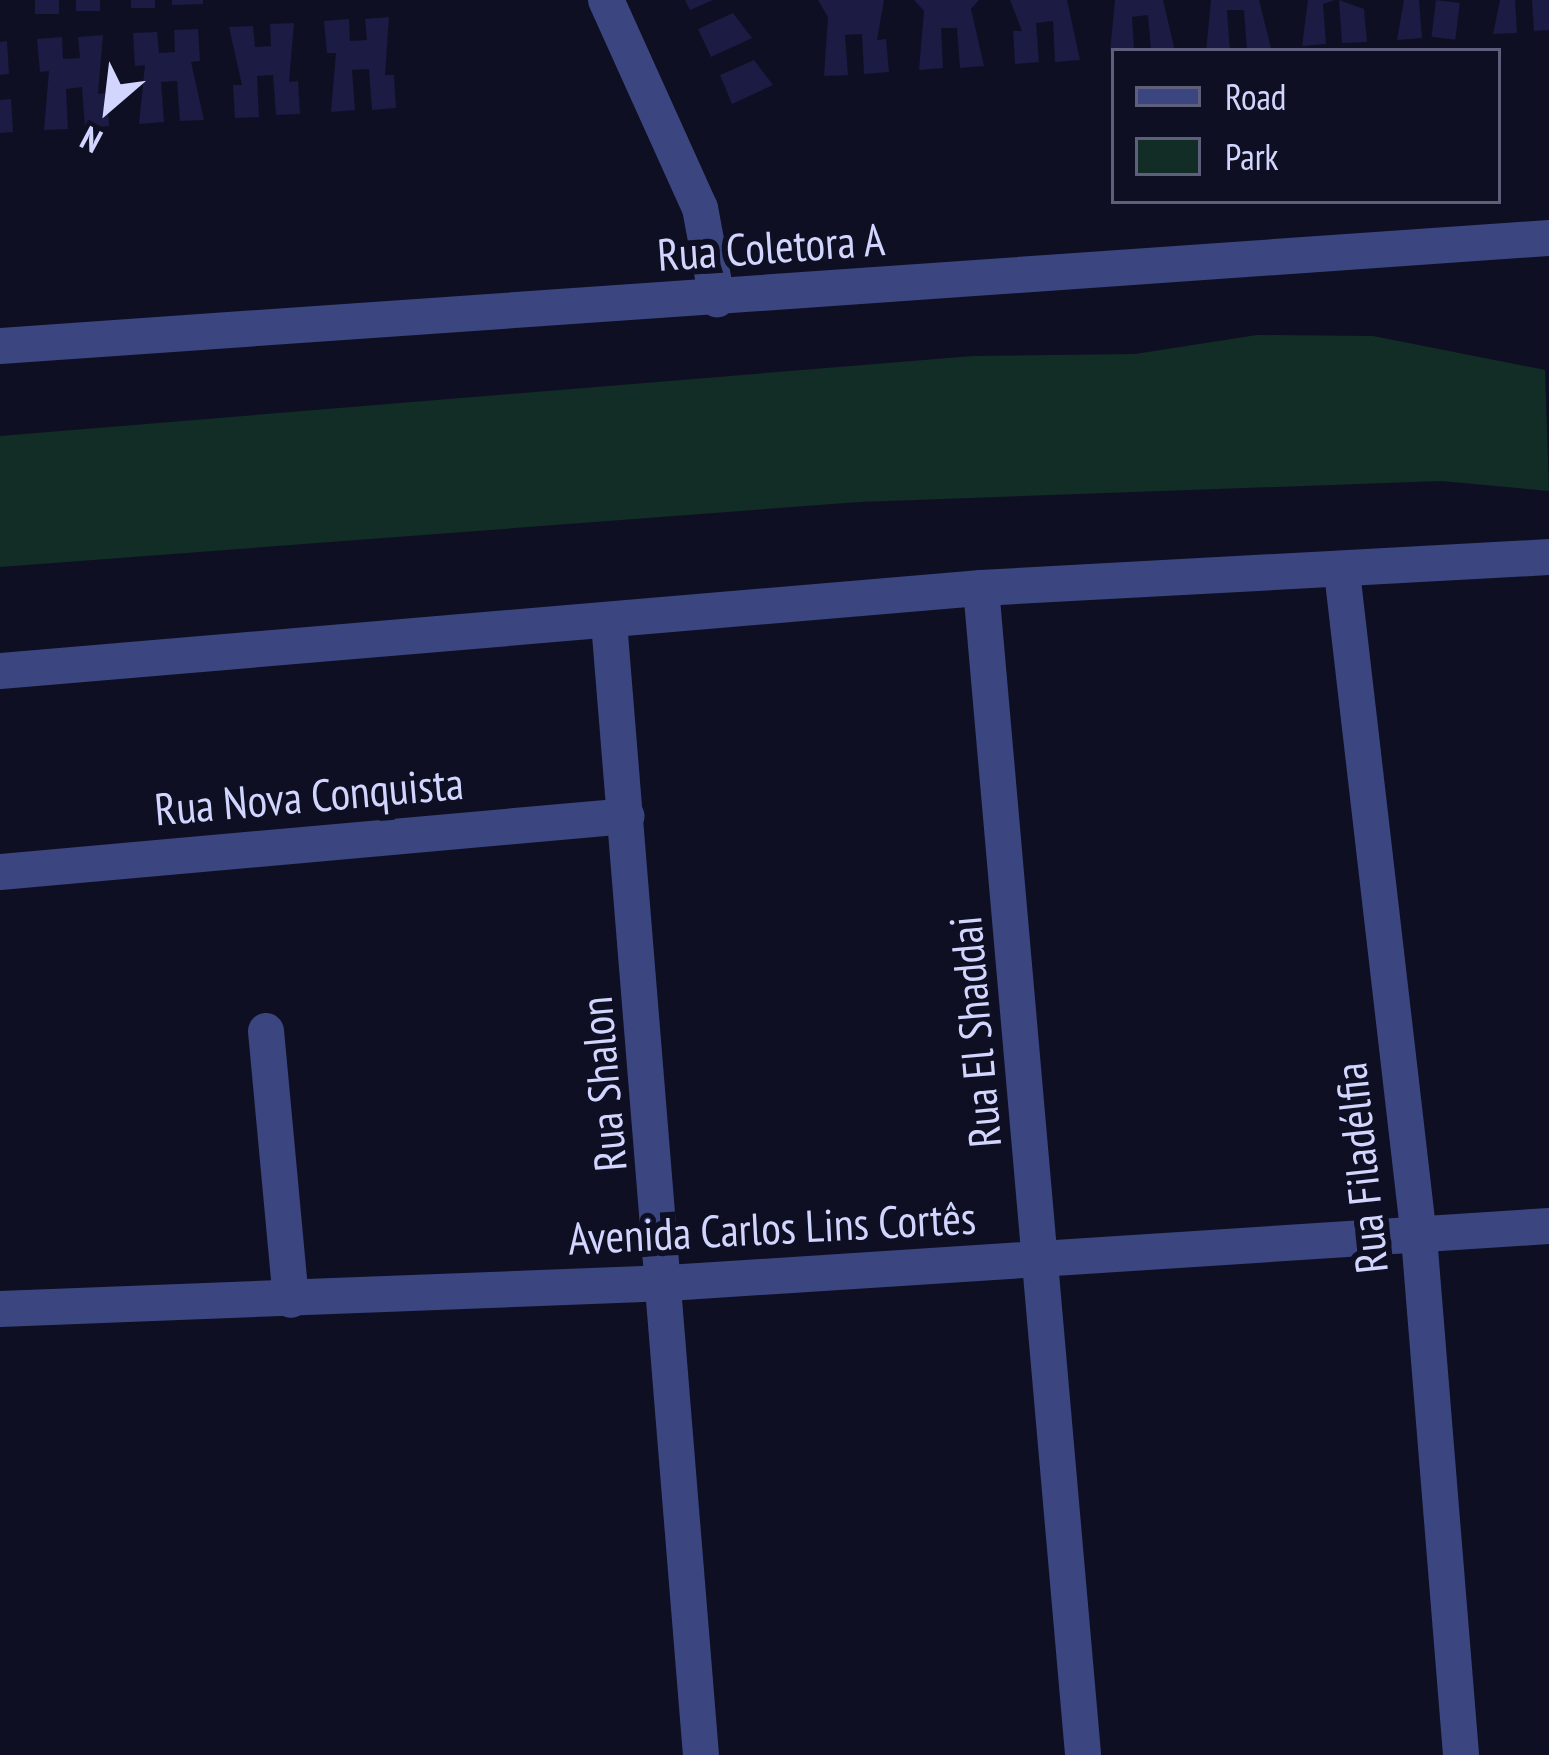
<!DOCTYPE html>
<meta charset="utf-8">
<style>
body{margin:0}
#map{position:relative;width:1549px;height:1755px;overflow:hidden;background:#0f0f23;font-family:"PT Sans Narrow",sans-serif}
div>[style]{position:absolute}
[style*='--x']{left:calc(var(--x)*1px);top:calc(var(--y)*1px);width:calc(var(--w)*1px);rotate:calc(var(--a)*1deg)}
.green>*{inset:0;background:#122d26}
.building>*{inset:0;background:#1b1b43;transform-origin:0 0}
.minor>*{height:36px;margin:-18px;padding:0 18px;transform-origin:18px;border-radius:18px;background:#3b4680}
span{translate:-50% -50%;white-space:nowrap;text-align:center;line-height:1.15;-webkit-text-stroke:12px #0f0f23;paint-order:stroke}
.street-label{font-size:45px;color:#d2d6fe}
.legend{position:absolute;left:1111px;top:48px;width:390px;height:156px;box-sizing:border-box;background:#0f0f23;border:3px solid #5d5f7b;margin:0;padding:15px 21px;list-style:none;font-size:36px;color:#d2d6fe}
.legend li{display:flex;align-items:center;gap:24px;height:60px}
.legend b{width:60px;border:3px solid #5d5f7b}
.north{position:absolute;left:48px;top:48px;width:120px;height:120px;-webkit-text-stroke:9px #0f0f23;paint-order:stroke;rotate:208deg;font-size:33px;font-weight:700;line-height:48px;text-align:center;color:#d2d6fe}
.north::after{content:'';display:block;margin:auto;width:42px;height:54px;background:#d2d6fe;clip-path:polygon(50% 0,100% 100%,50% 72%,0 100%)}
</style>
<div id="map">
<div class="green">
<i style="clip-path:polygon(1257px 335px,1373px 336px,1545px 370px,1549px 491px,1441px 481px,859px 502px,0 567px,0 436px,973px 356px,1135px 354px)"></i>
</div>
<div class="building">
<i style="left:35px;top:0;width:24px;height:14px"></i>
<i style="left:76px;top:0;width:24px;height:11px"></i>
<i style="left:131px;top:0;width:24px;height:8px"></i>
<i style="clip-path:polygon(172px 0,203px 0,203px 4px,172px 5px)"></i>
<i style="clip-path:polygon(685px 0,713px 0,690px 10px)"></i>
<i style="clip-path:polygon(818px 0,884px 0,877px 40px,886px 39px,889px 72px,864px 74px,862px 34px,845px 35px,848px 75px,824px 76px,828px 17px)"></i>
<i style="clip-path:polygon(914px 0,979px 0,971px 9px,984px 66px,960px 68px,957px 28px,941px 28px,943px 68px,919px 70px,924px 11px)"></i>
<i style="clip-path:polygon(1010px 0,1067px 0,1080px 60px,1055px 62px,1053px 21px,1036px 23px,1039px 62px,1015px 64px,1013px 31px,1022px 31px)"></i>
<i style="clip-path:polygon(1115px 0,1163px 0,1175px 51px,1151px 51px,1148px 15px,1132px 17px,1134px 51px,1110px 51px)"></i>
<i style="clip-path:polygon(1211px 0,1259px 0,1271px 48px,1247px 50px,1244px 10px,1227px 10px,1230px 51px,1206px 51px)"></i>
<i style="clip-path:polygon(1308px 0,1335px 0,1323px 4px,1326px 44px,1302px 46px)"></i>
<i style="clip-path:polygon(1339px 0,1364px 9px,1367px 42px,1342px 43px)"></i>
<i style="clip-path:polygon(1404px 0,1419px 0,1422px 38px,1397px 40px)"></i>
<i style="left:1436px;top:0;width:24px;height:37px;rotate:7deg"></i>
<i style="clip-path:polygon(1500px 0,1515px 0,1517px 33px,1493px 34px)"></i>
<i style="clip-path:polygon(1532px 0,1549px 0,1549px 30px,1534px 31px)"></i>
<i style="clip-path:polygon(733px 13px,752px 38px,711px 57px,698px 29px)"></i>
<i style="clip-path:polygon(389px 17px,385px 75px,394px 75px,396px 108px,372px 110px,369px 69px,352px 70px,355px 110px,331px 112px,336px 53px,327px 53px,324px 21px,349px 19px,350px 41px,367px 40px,365px 19px)"></i>
<i style="clip-path:polygon(294px 23px,289px 82px,298px 81px,300px 114px,276px 115px,273px 75px,257px 76px,259px 117px,235px 118px,233px 85px,242px 85px,229px 27px,253px 26px,255px 47px,271px 46px,270px 24px)"></i>
<i style="clip-path:polygon(198px 29px,200px 61px,191px 62px,204px 120px,180px 121px,177px 81px,161px 82px,164px 122px,139px 124px,145px 65px,135px 66px,133px 33px,157px 32px,159px 53px,175px 52px,174px 30px)"></i>
<i style="clip-path:polygon(103px 35px,98px 94px,107px 93px,109px 126px,85px 128px,82px 87px,66px 89px,68px 129px,44px 130px,49px 71px,40px 72px,37px 39px,62px 37px,63px 59px,80px 58px,78px 37px)"></i>
<i style="clip-path:polygon(7px 41px,9px 74px,0 75px,0 42px)"></i>
<i style="clip-path:polygon(754px 60px,773px 85px,732px 104px,720px 75px)"></i>
<i style="clip-path:polygon(11px 99px,13px 132px,0 133px,0 100px)"></i>
</div>
<div class="minor">
<i style="--x:606;--y:0;--w:228;--a:65.7"></i>
<i style="--x:700;--y:208;--w:93;--a:79.4"></i>
<i style="--x:0;--y:346;--w:1553;--a:-3.99"></i>
<i style="--x:1342;--y:572;--w:669;--a:83.4"></i>
<i style="--x:1419;--y:1237;--w:520;--a:85.36"></i>
<i style="--x:981;--y:588;--w:1171;--a:85"></i>
<i style="--x:609;--y:622;--w:1137;--a:85.36"></i>
<i style="--x:0;--y:671;--w:985;--a:-4.84"></i>
<i style="--x:981;--y:588;--w:569;--a:-3.12"></i>
<i style="--x:0;--y:872;--w:629;--a:-5.1"></i>
<i style="--x:266;--y:1031;--w:270;--a:84.7"></i>
<i style="--x:0;--y:1309;--w:669;--a:-2.23"></i>
<i style="--x:668;--y:1283;--w:883;--a:-3.7"></i>
</div>
<div class="street-label">
<span style="left:771px;top:247px;rotate:-4deg">Rua Coletora A</span>
<span style="left:309px;top:796px;rotate:-5deg">Rua Nova Conquista</span>
<span style="left:975px;top:1032px;rotate:-95deg">Rua El Shaddai</span>
<span style="left:603px;top:1084px;rotate:-95deg">Rua Shalon</span>
<span style="left:1361px;top:1168px;rotate:-96deg">Rua Filadélfia</span>
<span style="left:772px;top:1228px;rotate:-3deg">Avenida Carlos Lins Cortês</span>
</div>
<ul class="legend">
<li><b style="height:15px;background:#3b4680"></b>Road</li>
<li><b style="height:33px;background:#122d26"></b>Park</li>
</ul>
<div class="north">N</div>
</div>
